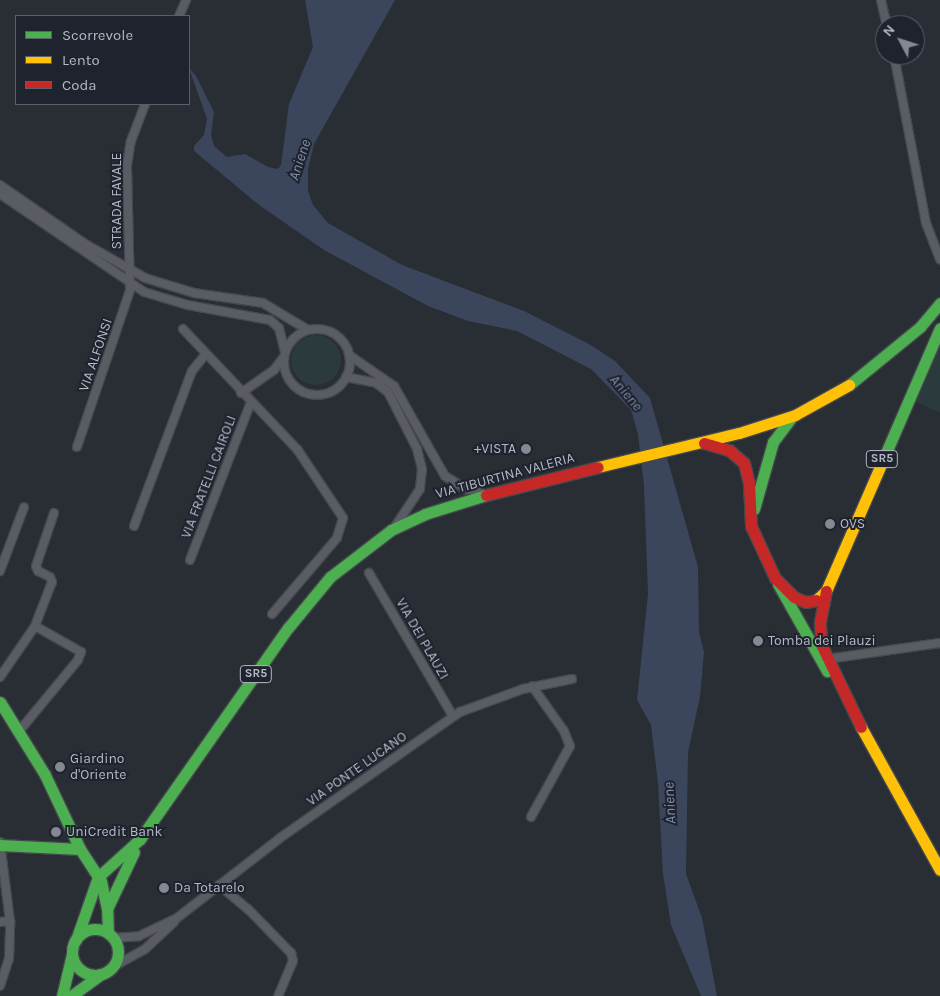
<!DOCTYPE html>
<style>
body{margin:0}
#map{position:relative;width:940px;height:996px;overflow:hidden;background:#292d34;font-family:Karla,sans-serif}
div>[style]{position:absolute}
[style*='--x']{left:calc(var(--x)*1px);top:calc(var(--y)*1px);width:calc(var(--w)*1px);rotate:calc(var(--a)*1deg)}
.green>*{inset:0;background:#2b3a3d}
.round{border-radius:50%}
.water>*{inset:0;background:#3b465c}
.roads{filter:drop-shadow(1px 0 #45484d) drop-shadow(-1px 0 #45484d) drop-shadow(0 1px #45484d) drop-shadow(0 -1px #45484d)}
.street>*{height:8px;margin:-4px;padding:0 4px;transform-origin:4px;border-radius:4px;background:#595c63}
.street>.ring{margin:-4px;padding:0;box-sizing:content-box;background:none;border:8px solid #595c63;border-radius:50%}
.fast>*{height:11px;margin:-5.5px;padding:0 5.5px;transform-origin:5.5px;border-radius:5.5px;background:#4caf50}
.fast>.ring{margin:-5.5px;padding:0;box-sizing:content-box;background:none;border:11px solid #4caf50;border-radius:50%}
.slow>*{height:11px;margin:-5.5px;padding:0 5.5px;transform-origin:5.5px;border-radius:5.5px;background:#ffc107}
.jam>*{height:11px;margin:-5.5px;padding:0 5.5px;transform-origin:5.5px;border-radius:5.5px;background:#c62828}
.dots>*{width:14px;height:14px;translate:-50% -50%;box-sizing:border-box;border:2px solid #1e232e;border-radius:50%}
span{translate:-50% -50%;white-space:nowrap;text-align:center;line-height:1.15;-webkit-text-stroke:4px #1e232e;paint-order:stroke}
.shield-label span{padding:1px 4px;background:#1e232e;border:1px solid;border-radius:4px;-webkit-text-stroke-width:0}
.shield-label{font-size:12px;color:#b4b9c5;font-weight:700}
.street-label{font-size:14px;color:#b4b9c5}
.poi-label{font-size:14px;color:#b4b9c5}
.right{translate:-100% -50%;text-align:right}
.left{translate:0 -50%;text-align:left}
.water-label{font-size:15px;color:#7f8eaa;font-style:italic}
.legend{position:absolute;left:15px;top:15px;width:175px;height:90px;box-sizing:border-box;background:#1e232e;border:1px solid #5a5f6a;margin:0;padding:6px 9px;list-style:none;font-size:15px;color:#b4b9c5}
.legend li{display:flex;align-items:center;gap:10px;height:25px}
.legend b{width:25px;border:1px solid #5a5f6a}
.north{position:absolute;left:875px;top:15px;width:50px;height:50px;box-sizing:border-box;background:#1e232e;border:1px solid #5a5f6a;border-radius:50%;rotate:310deg;font-size:14px;font-weight:700;line-height:20px;text-align:center;color:#b4b9c5}
.north::after{content:'';display:block;margin:auto;width:18px;height:22px;background:#838892;clip-path:polygon(50% 0,100% 100%,50% 72%,0 100%)}
</style>
<div id="map">
<div class="green">
<i class="round" style="left:291px;top:335px;width:50px;height:50px"></i>
<i style="clip-path:polygon(940px 345px,940px 413px,914px 401px)"></i>
</div>
<div class="water">
<i style="clip-path:polygon(305px 0,395px 0,314px 144px,308px 169px,308px 191px,313px 205px,328px 223px,402px 265px,524px 311px,589px 344px,615px 361px,650px 398px,698px 567px,699px 632px,704px 652px,700px 697px,688px 752px,686px 874px,702px 918px,717px 996px,701px 996px,671px 925px,663px 874px,658px 783px,651px 725px,637px 700px,648px 594px,644px 486px,638px 434px,631px 410px,591px 369px,517px 331px,468px 321px,428px 306px,324px 250px,259px 205px,194px 151px,194px 146px,204px 135px,207px 119px,189px 68px,196px 76px,214px 112px,211px 135px,214px 146px,227px 157px,245px 154px,268px 167px,278px 169px,281px 165px,289px 104px,313px 47px)"></i>
</div>
<div class="roads">
<div class="street">
<i style="--x:881;--y:0;--w:26;--a:77"></i>
<i style="--x:179;--y:16;--w:17;--a:-66"></i>
<i style="--x:894;--y:55;--w:171;--a:79.2"></i>
<i style="--x:926;--y:223;--w:39;--a:69"></i>
<i style="--x:0;--y:185;--w:106;--a:34.6"></i>
<i style="--x:87;--y:245;--w:67;--a:29.6"></i>
<i style="--x:145;--y:278;--w:51;--a:17"></i>
<i style="--x:194;--y:293;--w:70;--a:8.2"></i>
<i style="--x:263;--y:303;--w:52;--a:31"></i>
<i style="--x:0;--y:194;--w:174;--a:34.2"></i>
<i style="--x:144;--y:292;--w:46;--a:16.5"></i>
<i style="--x:188;--y:305;--w:83;--a:10.4"></i>
<i style="--x:270;--y:320;--w:12;--a:42"></i>
<i style="--x:279;--y:328;--w:25;--a:76"></i>
<i style="--x:183;--y:329;--w:166;--a:46.5"></i>
<i style="--x:297;--y:449;--w:83;--a:56.3"></i>
<i style="--x:343;--y:518;--w:21;--a:107"></i>
<i style="--x:337;--y:538;--w:100;--a:130.5"></i>
<i class="ring" style="left:284px;top:329px;width:58px;height:58px"></i>
<i style="--x:349;--y:355;--w:55;--a:34.6"></i>
<i style="--x:394;--y:386;--w:103;--a:60.5"></i>
<i style="--x:445;--y:476;--w:25;--a:32"></i>
<i style="--x:466;--y:489;--w:16;--a:14"></i>
<i style="--x:346;--y:377;--w:31;--a:11"></i>
<i style="--x:376;--y:383;--w:15;--a:37"></i>
<i style="--x:388;--y:392;--w:64;--a:63"></i>
<i style="--x:417;--y:449;--w:21;--a:76"></i>
<i style="--x:422;--y:469;--w:20;--a:96"></i>
<i style="--x:420;--y:489;--w:47;--a:123.7"></i>
<i style="--x:241;--y:393;--w:40;--a:-34.9"></i>
<i style="--x:274;--y:370;--w:15;--a:-53"></i>
<i style="--x:77;--y:447;--w:166;--a:-71.3"></i>
<i style="--x:130;--y:290;--w:125;--a:-91.4"></i>
<i style="--x:127;--y:165;--w:24;--a:-81"></i>
<i style="--x:131;--y:141;--w:40;--a:-69"></i>
<i style="--x:134;--y:526;--w:165;--a:-69.5"></i>
<i style="--x:192;--y:371;--w:21;--a:-51"></i>
<i style="--x:190;--y:560;--w:169;--a:-68.9"></i>
<i style="--x:0;--y:571;--w:68;--a:-69.4"></i>
<i style="--x:369;--y:573;--w:166;--a:59.6"></i>
<i style="--x:35;--y:626;--w:47;--a:-68.9"></i>
<i style="--x:52;--y:582;--w:5;--a:-112"></i>
<i style="--x:50;--y:577;--w:13;--a:-153"></i>
<i style="--x:38;--y:571;--w:5;--a:-112"></i>
<i style="--x:36;--y:566;--w:56;--a:-71.2"></i>
<i style="--x:827;--y:659;--w:114;--a:-8.1"></i>
<i style="--x:0;--y:677;--w:62;--a:-55.5"></i>
<i style="--x:35;--y:626;--w:53;--a:29.5"></i>
<i style="--x:81;--y:652;--w:9;--a:111"></i>
<i style="--x:78;--y:660;--w:91;--a:129.6"></i>
<i style="--x:531;--y:817;--w:81;--a:-61.2"></i>
<i style="--x:570;--y:746;--w:16;--a:-112"></i>
<i style="--x:564;--y:731;--w:55;--a:-125.4"></i>
<i style="--x:0;--y:842;--w:80;--a:82.8"></i>
<i style="--x:10;--y:921;--w:10;--a:174"></i>
<i style="--x:219;--y:885;--w:38;--a:40"></i>
<i style="--x:248;--y:909;--w:62;--a:45.7"></i>
<i style="--x:291;--y:953;--w:8;--a:76"></i>
<i style="--x:293;--y:961;--w:38;--a:113"></i>
<i style="--x:113;--y:938;--w:26;--a:-4"></i>
<i style="--x:139;--y:936;--w:42;--a:-25.3"></i>
<i style="--x:177;--y:918;--w:130;--a:-37.8"></i>
<i style="--x:280;--y:838;--w:220;--a:-35"></i>
<i style="--x:460;--y:712;--w:67;--a:-20.1"></i>
<i style="--x:523;--y:689;--w:50;--a:-11.5"></i>
<i style="--x:111;--y:968;--w:38;--a:-29"></i>
<i style="--x:144;--y:950;--w:41;--a:-43"></i>
<i style="--x:0;--y:986;--w:28;--a:-72"></i>
<i style="--x:9;--y:959;--w:38;--a:-88"></i>
</div>
<div class="fast">
<i style="--x:849;--y:385;--w:92;--a:-39.2"></i>
<i style="--x:920;--y:327;--w:31;--a:-50"></i>
<i style="--x:885;--y:455;--w:138;--a:-66.6"></i>
<i style="--x:754;--y:509;--w:70;--a:-74.2"></i>
<i style="--x:773;--y:442;--w:30;--a:-53"></i>
<i style="--x:778;--y:584;--w:100;--a:60.6"></i>
<i style="--x:0;--y:702;--w:86;--a:58.3"></i>
<i style="--x:45;--y:775;--w:82;--a:64.7"></i>
<i style="--x:80;--y:849;--w:38;--a:57"></i>
<i style="--x:101;--y:881;--w:29;--a:78"></i>
<i style="--x:0;--y:845;--w:80;--a:2.9"></i>
<i class="ring" style="left:72px;top:929px;width:35px;height:35px"></i>
<i style="--x:108;--y:933;--w:24;--a:-92"></i>
<i style="--x:107;--y:909;--w:63;--a:-64.7"></i>
<i style="--x:76;--y:940;--w:67;--a:-70.8"></i>
<i style="--x:98;--y:877;--w:57;--a:-42.1"></i>
<i style="--x:140;--y:839;--w:258;--a:-55"></i>
<i style="--x:288;--y:628;--w:66;--a:-50.5"></i>
<i style="--x:330;--y:577;--w:77;--a:-37.6"></i>
<i style="--x:391;--y:530;--w:38;--a:-25"></i>
<i style="--x:425;--y:514;--w:64;--a:-17.3"></i>
<i style="--x:62;--y:996;--w:43;--a:-76.6"></i>
<i style="--x:71;--y:996;--w:37;--a:-36"></i>
</div>
<div class="slow">
<i style="--x:598;--y:467;--w:145;--a:-13.6"></i>
<i style="--x:739;--y:433;--w:59;--a:-17.8"></i>
<i style="--x:795;--y:415;--w:62;--a:-29.1"></i>
<i style="--x:816;--y:600;--w:13;--a:-42"></i>
<i style="--x:826;--y:591;--w:148;--a:-66.5"></i>
<i style="--x:861;--y:727;--w:163;--a:61.1"></i>
</div>
<div class="jam">
<i style="--x:704;--y:443;--w:26;--a:16"></i>
<i style="--x:729;--y:450;--w:20;--a:41"></i>
<i style="--x:744;--y:463;--w:21;--a:76"></i>
<i style="--x:749;--y:483;--w:43;--a:87.3"></i>
<i style="--x:751;--y:526;--w:57;--a:65.2"></i>
<i style="--x:775;--y:578;--w:27;--a:45"></i>
<i style="--x:794;--y:597;--w:13;--a:23"></i>
<i style="--x:806;--y:602;--w:10;--a:-11"></i>
<i style="--x:486;--y:495;--w:115;--a:-14"></i>
<i style="--x:826;--y:591;--w:33;--a:101"></i>
<i style="--x:820;--y:623;--w:21;--a:87"></i>
<i style="--x:821;--y:644;--w:92;--a:64.3"></i>
</div>
</div>
<div class="dots">
<i style="left:526px;top:449px;background:#838892"></i>
<i style="left:830px;top:524px;background:#838892"></i>
<i style="left:758px;top:641px;background:#838892"></i>
<i style="left:60px;top:767px;background:#838892"></i>
<i style="left:56px;top:832px;background:#838892"></i>
<i style="left:164px;top:888px;background:#838892"></i>
</div>
<div class="shield-label">
<span style="left:882px;top:459px">SR5</span>
<span style="left:256px;top:674px">SR5</span>
</div>
<div class="street-label">
<span style="left:117px;top:201px;rotate:-90deg">STRADA FAVALE</span>
<span style="left:96px;top:355px;rotate:-71deg">VIA ALFONSI</span>
<span style="left:505px;top:476px;rotate:-15deg">VIA TIBURTINA VALERIA</span>
<span style="left:209px;top:477px;rotate:-69deg">VIA FRATELLI CAIROLI</span>
<span style="left:422px;top:639px;rotate:60deg">VIA DEI PLAUZI</span>
<span style="left:357px;top:769px;rotate:-35deg">VIA PONTE LUCANO</span>
</div>
<div class="poi-label">
<span class="right" style="left:516px;top:449px">+VISTA</span>
<span class="left" style="left:840px;top:524px">OVS</span>
<span class="left" style="left:768px;top:641px">Tomba dei Plauzi</span>
<span class="left" style="left:70px;top:767px">Giardino<br>d'Oriente</span>
<span class="left" style="left:66px;top:832px">UniCredit Bank</span>
<span class="left" style="left:174px;top:888px">Da Totarelo</span>
</div>
<div class="water-label">
<span style="left:300px;top:160px;rotate:-72deg">Aniene</span>
<span style="left:626px;top:393px;rotate:50deg">Aniene</span>
<span style="left:670px;top:803px;rotate:-93deg">Aniene</span>
</div>
<ul class="legend">
<li><b style="height:6px;background:#4caf50"></b>Scorrevole</li>
<li><b style="height:6px;background:#ffc107"></b>Lento</li>
<li><b style="height:6px;background:#c62828"></b>Coda</li>
</ul>
<div class="north">N</div>
</div>
